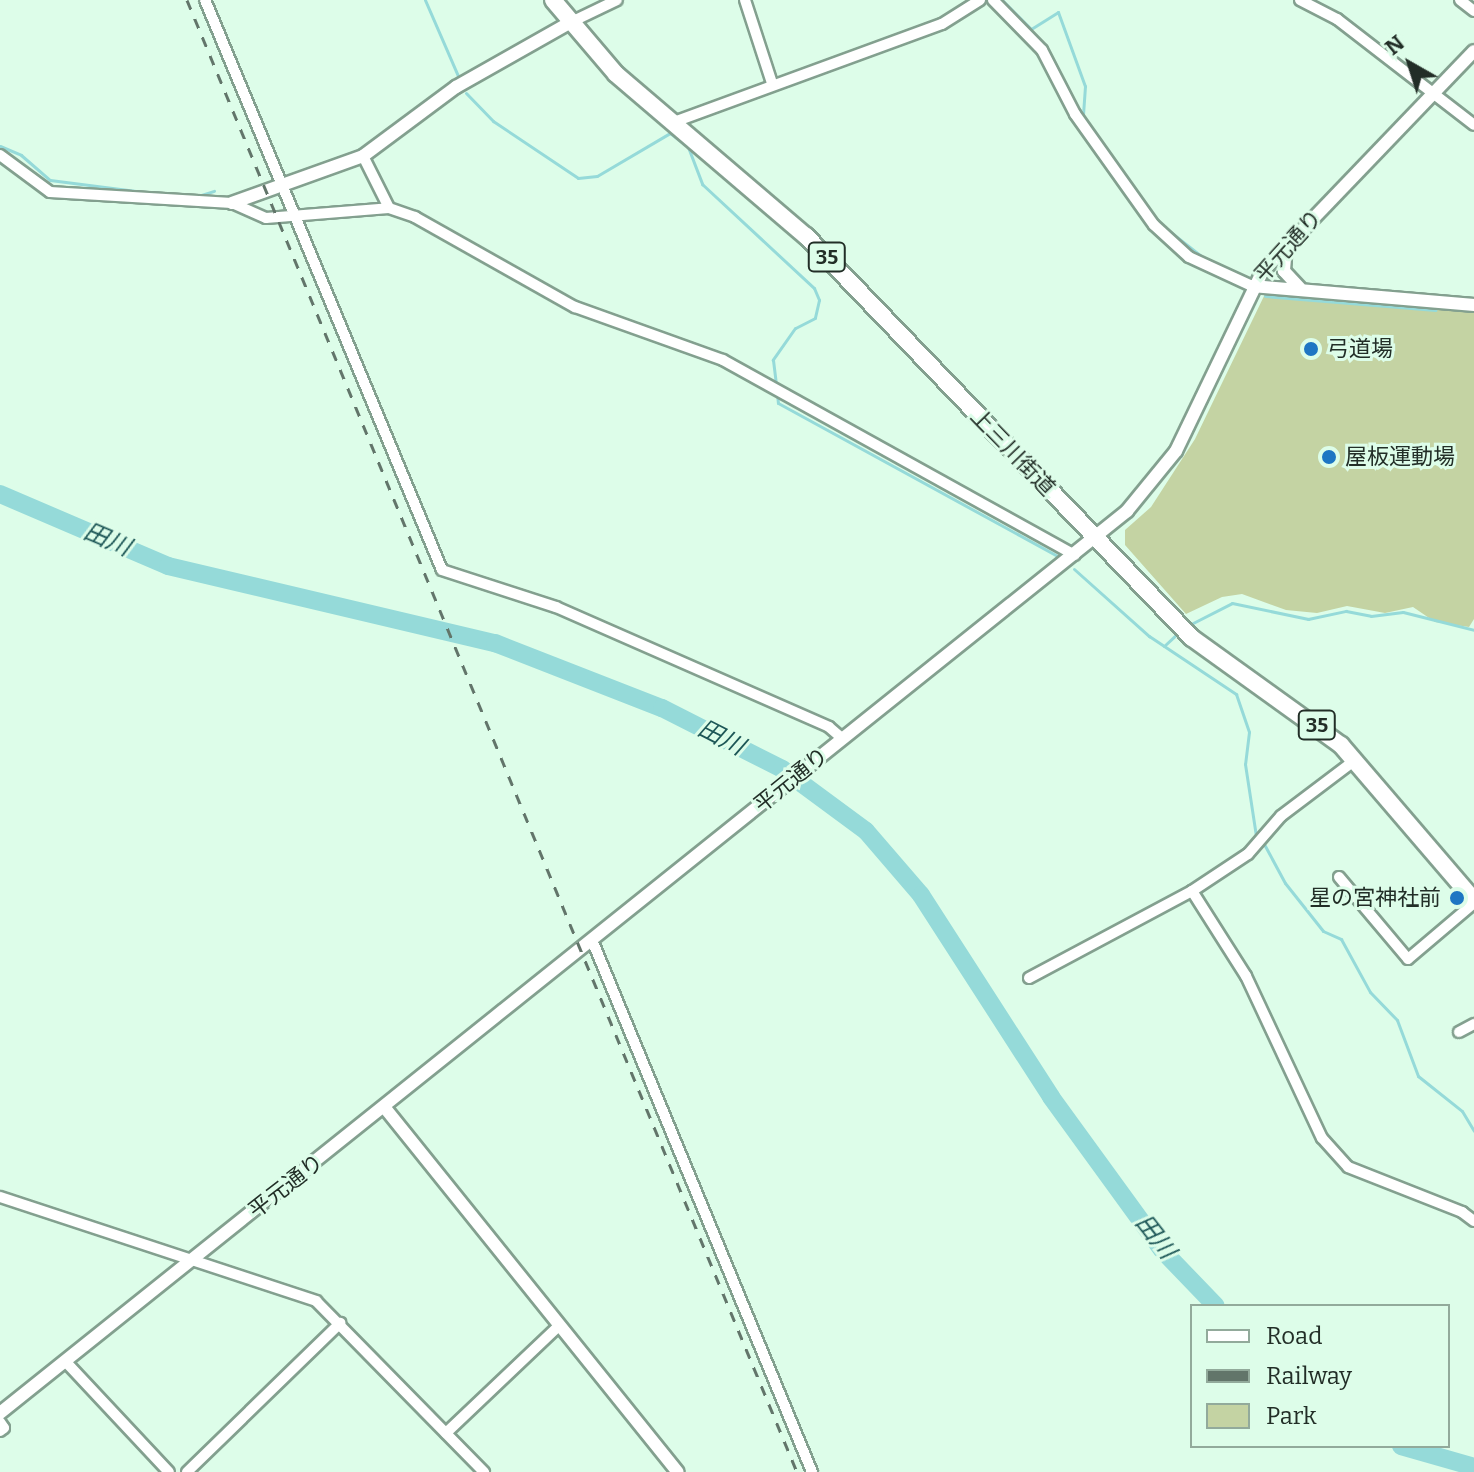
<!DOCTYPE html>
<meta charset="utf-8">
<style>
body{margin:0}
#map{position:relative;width:1474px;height:1472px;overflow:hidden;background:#ddfde9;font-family:Bitter,"Noto Sans JP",serif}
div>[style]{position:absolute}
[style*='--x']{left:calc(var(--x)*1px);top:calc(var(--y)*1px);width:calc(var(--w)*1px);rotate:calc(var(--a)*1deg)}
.green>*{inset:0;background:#c4d3a3}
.stream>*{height:3px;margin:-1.5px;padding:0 1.5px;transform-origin:1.5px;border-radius:1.5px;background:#95dad9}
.river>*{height:18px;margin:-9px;padding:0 9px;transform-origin:9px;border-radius:9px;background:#95dad9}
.roads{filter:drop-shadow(2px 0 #83a08f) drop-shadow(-2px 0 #83a08f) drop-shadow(0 2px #83a08f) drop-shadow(0 -2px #83a08f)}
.minor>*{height:10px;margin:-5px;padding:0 5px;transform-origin:5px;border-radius:5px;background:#fff}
.tertiary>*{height:12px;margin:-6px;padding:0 6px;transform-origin:6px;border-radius:6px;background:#fff}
.primary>*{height:16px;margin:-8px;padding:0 8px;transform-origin:8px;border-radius:8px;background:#fff}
.rail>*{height:3px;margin-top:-1.5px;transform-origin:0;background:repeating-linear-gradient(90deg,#62756a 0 10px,transparent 0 20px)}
.dots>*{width:22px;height:22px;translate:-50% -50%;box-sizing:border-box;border:4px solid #ddfde9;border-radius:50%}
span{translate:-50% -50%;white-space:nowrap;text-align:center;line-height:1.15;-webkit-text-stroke:6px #ddfde9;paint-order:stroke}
.shield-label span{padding:2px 6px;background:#ddfde9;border:2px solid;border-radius:6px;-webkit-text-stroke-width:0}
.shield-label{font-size:20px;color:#222e27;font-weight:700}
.street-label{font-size:22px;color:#222e27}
.poi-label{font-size:22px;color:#222e27}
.left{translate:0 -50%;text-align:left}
.right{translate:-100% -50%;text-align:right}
.water-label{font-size:24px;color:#1d5757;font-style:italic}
.legend{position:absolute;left:1190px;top:1304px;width:260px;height:144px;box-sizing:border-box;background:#ddfde9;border:2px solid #92aa9b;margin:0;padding:10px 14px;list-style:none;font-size:24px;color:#222e27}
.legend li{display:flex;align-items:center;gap:16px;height:40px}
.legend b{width:40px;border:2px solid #92aa9b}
.north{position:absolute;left:1370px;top:24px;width:80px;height:80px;-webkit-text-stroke:6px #ddfde9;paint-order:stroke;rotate:321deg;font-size:22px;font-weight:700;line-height:32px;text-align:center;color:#222e27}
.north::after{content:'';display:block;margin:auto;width:28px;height:36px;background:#222e27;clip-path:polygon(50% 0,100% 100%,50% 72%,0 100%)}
</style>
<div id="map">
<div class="green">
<i style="clip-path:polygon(1265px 294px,1474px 310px,1474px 619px,1469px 627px,1435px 622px,1413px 607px,1385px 613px,1347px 606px,1317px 613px,1286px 610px,1242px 594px,1222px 597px,1186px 614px,1125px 545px,1125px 530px,1151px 507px,1195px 439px)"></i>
</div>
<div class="stream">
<i style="--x:425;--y:0;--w:83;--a:66.5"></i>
<i style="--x:1002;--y:0;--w:41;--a:45"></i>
<i style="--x:1031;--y:29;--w:32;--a:-32"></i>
<i style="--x:1058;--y:12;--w:79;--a:70"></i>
<i style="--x:1085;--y:86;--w:32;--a:94"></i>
<i style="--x:466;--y:93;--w:39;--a:46"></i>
<i style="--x:493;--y:121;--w:102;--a:33.8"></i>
<i style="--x:578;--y:178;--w:19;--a:-6"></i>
<i style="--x:597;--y:176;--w:85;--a:-30.5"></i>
<i style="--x:670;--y:133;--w:23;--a:38"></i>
<i style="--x:688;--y:147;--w:40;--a:69"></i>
<i style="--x:702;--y:184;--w:153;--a:42.9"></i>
<i style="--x:814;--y:288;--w:13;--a:67"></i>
<i style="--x:819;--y:300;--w:18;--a:103"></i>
<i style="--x:815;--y:318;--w:22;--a:153"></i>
<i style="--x:795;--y:328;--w:39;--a:125"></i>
<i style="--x:773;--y:360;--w:26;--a:83"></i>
<i style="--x:0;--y:146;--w:23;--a:23"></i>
<i style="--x:21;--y:155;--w:38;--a:41"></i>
<i style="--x:50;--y:180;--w:110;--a:7.3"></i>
<i style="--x:195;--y:197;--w:20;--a:-18"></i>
<i style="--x:1164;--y:227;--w:52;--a:38"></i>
<i style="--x:1265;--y:296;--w:171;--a:4.7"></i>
<i style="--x:777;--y:394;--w:9;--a:84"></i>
<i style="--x:778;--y:403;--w:318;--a:28.7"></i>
<i style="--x:1074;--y:569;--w:101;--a:41.8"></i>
<i style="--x:1149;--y:636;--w:105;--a:33.7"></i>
<i style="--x:1236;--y:694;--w:40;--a:71.1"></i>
<i style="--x:1249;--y:732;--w:32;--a:97"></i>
<i style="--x:1245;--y:764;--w:73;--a:81.3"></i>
<i style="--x:1191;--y:624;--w:46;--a:-27.1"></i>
<i style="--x:1232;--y:603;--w:78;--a:11.9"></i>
<i style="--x:1308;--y:619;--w:39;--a:-12"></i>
<i style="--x:1346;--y:611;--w:25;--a:11"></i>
<i style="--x:1371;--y:616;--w:32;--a:-7"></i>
<i style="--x:1403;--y:612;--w:73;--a:14.2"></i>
<i style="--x:1164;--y:646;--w:16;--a:-43"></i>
<i style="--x:1264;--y:844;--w:44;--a:61.7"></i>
<i style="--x:1285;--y:883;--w:61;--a:51.6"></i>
<i style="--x:1323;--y:931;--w:20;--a:24"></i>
<i style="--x:1341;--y:939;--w:60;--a:61.3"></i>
<i style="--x:1370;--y:992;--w:39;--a:46"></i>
<i style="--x:1397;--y:1020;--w:60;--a:69.4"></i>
<i style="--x:1418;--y:1076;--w:56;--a:38.5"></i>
<i style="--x:1462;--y:1111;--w:23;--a:59"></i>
</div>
<div class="river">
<i style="--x:0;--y:494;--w:183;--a:23.2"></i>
<i style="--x:168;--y:566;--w:336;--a:13.3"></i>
<i style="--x:495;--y:643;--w:179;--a:21.3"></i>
<i style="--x:662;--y:708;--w:135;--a:26.9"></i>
<i style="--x:782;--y:769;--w:104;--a:36.4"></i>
<i style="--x:866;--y:831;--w:84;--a:49.3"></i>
<i style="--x:921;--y:895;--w:240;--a:57.2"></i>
<i style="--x:1051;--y:1097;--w:190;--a:54"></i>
<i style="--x:1163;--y:1251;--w:76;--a:46.1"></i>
<i style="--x:1401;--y:1446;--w:76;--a:16"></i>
</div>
<div class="roads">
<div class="minor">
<i style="--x:205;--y:0;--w:617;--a:67.42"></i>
<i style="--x:442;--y:570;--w:120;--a:18"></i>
<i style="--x:556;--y:607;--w:298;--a:23.7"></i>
<i style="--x:829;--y:727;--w:18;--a:41"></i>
<i style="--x:745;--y:0;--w:87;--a:72"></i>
<i style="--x:993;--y:0;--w:70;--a:45.6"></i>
<i style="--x:1042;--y:50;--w:72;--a:62.7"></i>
<i style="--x:1075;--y:114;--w:136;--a:54.6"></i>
<i style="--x:1154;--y:225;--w:47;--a:42.4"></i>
<i style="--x:1189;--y:257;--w:69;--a:24.7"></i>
<i style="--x:1300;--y:0;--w:42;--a:27.2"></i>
<i style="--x:1337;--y:19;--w:173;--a:37.7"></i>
<i style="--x:1460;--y:0;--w:18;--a:38"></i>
<i style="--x:569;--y:23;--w:53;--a:-25.6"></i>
<i style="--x:674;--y:122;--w:285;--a:-20.1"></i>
<i style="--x:942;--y:24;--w:45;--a:-32.3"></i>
<i style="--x:0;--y:155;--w:62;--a:36.5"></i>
<i style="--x:50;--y:192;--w:182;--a:3.5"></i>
<i style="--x:232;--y:203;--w:37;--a:24"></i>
<i style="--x:266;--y:218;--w:123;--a:-4.6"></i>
<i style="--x:363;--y:156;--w:58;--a:63.4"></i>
<i style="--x:389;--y:208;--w:28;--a:19"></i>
<i style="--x:415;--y:217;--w:184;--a:29.4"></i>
<i style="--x:575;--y:307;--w:157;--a:19.7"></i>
<i style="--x:723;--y:360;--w:402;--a:29"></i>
<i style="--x:1339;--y:877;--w:107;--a:49.9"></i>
<i style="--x:1408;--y:959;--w:87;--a:-40.3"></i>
<i style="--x:1192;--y:891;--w:101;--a:57.6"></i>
<i style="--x:1246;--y:976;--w:179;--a:64.9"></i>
<i style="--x:1322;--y:1138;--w:39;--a:48"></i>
<i style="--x:1348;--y:1167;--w:123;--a:21.5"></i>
<i style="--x:1462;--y:1212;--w:15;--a:37"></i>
<i style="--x:592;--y:940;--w:576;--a:67.53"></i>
<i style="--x:1029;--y:978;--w:185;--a:-28.1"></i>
<i style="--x:1192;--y:891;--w:67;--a:-33.5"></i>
<i style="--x:1248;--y:854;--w:50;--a:-49"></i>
<i style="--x:1281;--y:816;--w:93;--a:-37.1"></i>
<i style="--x:1459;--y:1032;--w:17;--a:-28"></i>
<i style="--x:0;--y:1197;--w:333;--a:18.2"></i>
<i style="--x:316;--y:1301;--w:240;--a:45.5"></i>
<i style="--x:65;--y:1361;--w:152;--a:46.9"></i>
<i style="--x:0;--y:1422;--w:7;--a:56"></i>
<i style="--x:4;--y:1428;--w:5;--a:143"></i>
<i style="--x:446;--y:1433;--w:157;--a:-43.5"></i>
<i style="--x:187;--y:1472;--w:214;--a:-44.2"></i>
</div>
<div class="tertiary">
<i style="--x:232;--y:203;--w:139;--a:-19.7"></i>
<i style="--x:363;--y:156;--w:116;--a:-36.6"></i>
<i style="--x:456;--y:87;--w:130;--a:-29.5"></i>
<i style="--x:1286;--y:247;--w:24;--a:95"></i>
<i style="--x:1284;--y:271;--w:23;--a:47"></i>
<i style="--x:1252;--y:286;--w:223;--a:4.9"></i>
<i style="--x:385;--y:1108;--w:467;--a:51.2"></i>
<i style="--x:0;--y:1413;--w:1444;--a:-38.67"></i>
<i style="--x:1127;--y:511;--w:77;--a:-50.8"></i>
<i style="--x:1176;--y:451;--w:199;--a:-64.3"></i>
<i style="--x:1262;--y:272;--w:306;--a:-46.2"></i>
</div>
<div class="primary">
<i style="--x:553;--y:0;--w:97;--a:49.6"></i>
<i style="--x:616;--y:74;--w:250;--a:40.5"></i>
<i style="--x:806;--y:236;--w:557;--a:46.16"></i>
<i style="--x:1192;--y:638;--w:183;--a:35.7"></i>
<i style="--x:1341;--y:745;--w:204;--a:49.4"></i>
</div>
</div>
<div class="rail">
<i style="--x:187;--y:0;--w:1593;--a:67.49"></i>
</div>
<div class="dots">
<i style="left:1311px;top:349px;background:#1e76c3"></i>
<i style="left:1329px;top:457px;background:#1e76c3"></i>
<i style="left:1457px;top:898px;background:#1e76c3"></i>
</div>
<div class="shield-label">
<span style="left:827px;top:257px">35</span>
<span style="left:1317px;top:725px">35</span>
</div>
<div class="street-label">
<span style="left:1288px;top:246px;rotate:-48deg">平元通り</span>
<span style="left:1013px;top:452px;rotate:46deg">上三川街道</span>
<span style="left:791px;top:780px;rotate:-39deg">平元通り</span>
<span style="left:286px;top:1186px;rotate:-38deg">平元通り</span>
</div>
<div class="poi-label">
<span class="left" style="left:1327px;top:349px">弓道場</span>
<span class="left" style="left:1345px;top:457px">屋板運動場</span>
<span class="right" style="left:1441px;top:898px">星の宮神社前</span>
</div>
<div class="water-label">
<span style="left:107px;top:540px;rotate:23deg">田川</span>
<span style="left:721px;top:738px;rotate:27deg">田川</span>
<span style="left:1155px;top:1237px;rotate:52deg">田川</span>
</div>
<ul class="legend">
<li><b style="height:10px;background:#fff"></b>Road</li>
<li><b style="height:10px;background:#62756a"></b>Railway</li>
<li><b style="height:22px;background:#c4d3a3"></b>Park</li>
</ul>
<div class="north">N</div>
</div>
